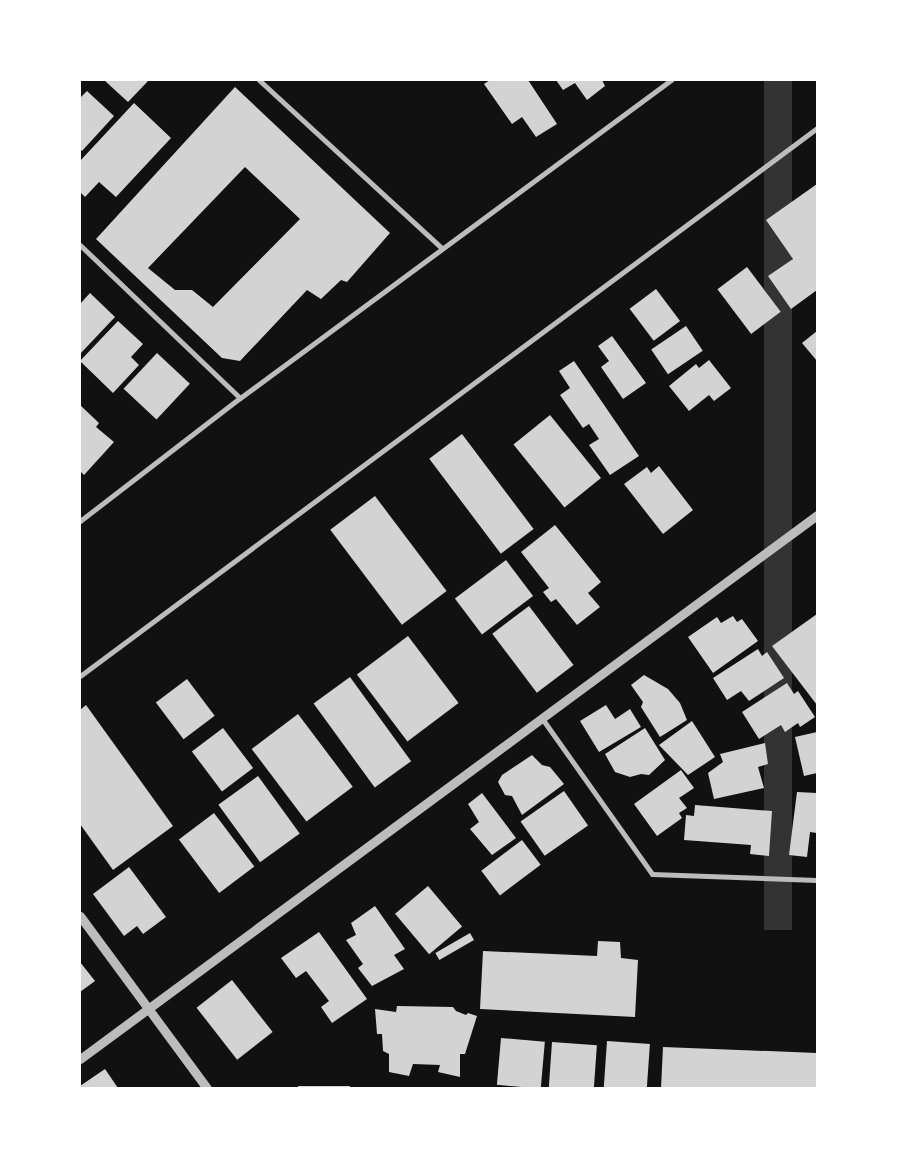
<!DOCTYPE html>
<style>
body{margin:0}
#map{position:relative;width:897px;height:1168px;overflow:hidden;background:#111;font-family:Signika,sans-serif}
div>[style]{position:absolute}
[style*='--x']{left:calc(var(--x)*1px);top:calc(var(--y)*1px);width:calc(var(--w)*1px);rotate:calc(var(--a)*1deg)}
.water>*{inset:0;background:#333;transform-origin:0 0}
.building>*{inset:0;background:#d3d3d3;transform-origin:0 0}
.minor>*{height:5px;margin:-2.5px;padding:0 2.5px;transform-origin:2.5px;border-radius:2.5px;background:#bcbcbc}
.tertiary>*{height:9px;margin:-4.5px;padding:0 4.5px;transform-origin:4.5px;border-radius:4.5px;background:#bcbcbc}
span{translate:-50% -50%;white-space:nowrap;text-align:center;line-height:1.15;-webkit-text-stroke:5px #fff;paint-order:stroke}
.frame{position:absolute;inset:0;border:81px solid #fff;pointer-events:none}
</style>
<div id="map">
<div class="water">
<i style="left:764px;top:80px;width:28px;height:850px"></i>
</div>
<div class="building">
<i style="clip-path:polygon(104px 80px,149px 80px,128px 102px)"></i>
<i style="clip-path:polygon(490px 80px,528px 80px,557px 124px,536px 137px,522px 117px,512px 124px,484px 84px)"></i>
<i style="clip-path:polygon(556px 80px,602px 80px,605px 86px,587px 100px,575px 83px,563px 90px)"></i>
<i style="clip-path:polygon(evenodd,235px 87px,390px 233px,347px 282px,341px 280px,321px 299px,307px 290px,240px 361px,222px 358px,96px 239px,235px 87px,245px 167px,300px 219px,213px 307px,192px 290px,175px 290px,148px 268px,245px 167px)"></i>
<i style="clip-path:polygon(87px 91px,114px 116px,82px 151px,80px 149px,80px 98px)"></i>
<i style="clip-path:polygon(134px 103px,171px 138px,116px 197px,99px 182px,85px 197px,80px 192px,80px 161px)"></i>
<i style="clip-path:polygon(817px 184px,817px 290px,791px 309px,768px 276px,793px 259px,766px 220px)"></i>
<i style="left:747px;top:267px;width:56px;height:37px;rotate:53deg"></i>
<i style="left:656px;top:289px;width:40px;height:33px;rotate:53deg"></i>
<i style="clip-path:polygon(90px 293px,115px 317px,80px 354px,80px 304px)"></i>
<i style="clip-path:polygon(118px 321px,143px 344px,131px 357px,139px 365px,113px 393px,80px 361px)"></i>
<i style="left:686px;top:326px;width:30px;height:42px;rotate:56deg"></i>
<i style="clip-path:polygon(817px 331px,817px 361px,802px 343px)"></i>
<i style="clip-path:polygon(612px 336px,646px 383px,623px 399px,601px 367px,609px 361px,598px 346px)"></i>
<i style="left:157px;top:353px;width:45px;height:49px;rotate:43deg"></i>
<i style="clip-path:polygon(709px 360px,731px 388px,714px 401px,709px 395px,689px 411px,669px 386px,696px 364px,699px 368px)"></i>
<i style="clip-path:polygon(574px 361px,639px 456px,610px 475px,589px 445px,599px 439px,589px 424px,583px 428px,560px 395px,570px 388px,559px 371px)"></i>
<i style="clip-path:polygon(80px 405px,99px 423px,96px 427px,114px 442px,84px 475px,80px 471px)"></i>
<i style="left:550px;top:415px;width:81px;height:47px;rotate:51deg"></i>
<i style="left:462px;top:434px;width:119px;height:41px;rotate:53deg"></i>
<i style="clip-path:polygon(659px 466px,693px 510px,663px 534px,624px 484px,647px 467px,651px 473px)"></i>
<i style="left:375px;top:496px;width:119px;height:56px;rotate:53deg"></i>
<i style="clip-path:polygon(555px 525px,601px 582px,588px 593px,600px 607px,577px 625px,556px 599px,551px 602px,543px 592px,549px 588px,521px 552px)"></i>
<i style="left:506px;top:560px;width:45px;height:64px;rotate:53deg"></i>
<i style="left:529px;top:606px;width:74px;height:46px;rotate:53deg"></i>
<i style="clip-path:polygon(817px 614px,817px 705px,772px 646px)"></i>
<i style="clip-path:polygon(733px 616px,737px 622px,742px 619px,758px 641px,713px 673px,688px 637px,717px 617px,721px 623px)"></i>
<i style="left:408px;top:636px;width:84px;height:64px;rotate:53deg"></i>
<i style="clip-path:polygon(758px 649px,762px 656px,767px 652px,784px 678px,749px 701px,741px 691px,727px 700px,713px 678px)"></i>
<i style="clip-path:polygon(644px 675px,668px 689px,680px 703px,687px 720px,660px 737px,641px 707px,643px 702px,631px 685px)"></i>
<i style="left:350px;top:677px;width:104px;height:45px;rotate:54deg"></i>
<i style="left:187px;top:679px;width:46px;height:39px;rotate:53deg"></i>
<i style="clip-path:polygon(787px 683px,794px 694px,798px 691px,815px 717px,800px 727px,798px 723px,785px 732px,781px 725px,759px 739px,742px 712px)"></i>
<i style="clip-path:polygon(86px 705px,173px 826px,113px 870px,80px 824px,80px 710px)"></i>
<i style="clip-path:polygon(606px 705px,615px 719px,630px 709px,641px 727px,599px 752px,580px 721px)"></i>
<i style="left:298px;top:714px;width:91px;height:58px;rotate:53deg"></i>
<i style="clip-path:polygon(692px 721px,715px 757px,688px 775px,659px 745px)"></i>
<i style="left:223px;top:728px;width:50px;height:39px;rotate:53deg"></i>
<i style="clip-path:polygon(645px 728px,665px 760px,649px 775px,641px 774px,630px 777px,615px 772px,605px 754px)"></i>
<i style="clip-path:polygon(817px 732px,817px 773px,804px 776px,795px 737px)"></i>
<i style="clip-path:polygon(765px 743px,768px 764px,758px 767px,764px 788px,714px 799px,708px 773px,723px 762px,720px 754px)"></i>
<i style="clip-path:polygon(532px 755px,542px 765px,550px 767px,564px 784px,522px 815px,512px 796px,505px 795px,498px 782px,502px 775px)"></i>
<i style="clip-path:polygon(681px 770px,694px 788px,679px 798px,687px 808px,679px 813px,682px 818px,657px 836px,634px 804px)"></i>
<i style="left:258px;top:776px;width:71px;height:49px;rotate:54deg"></i>
<i style="left:564px;top:791px;width:42px;height:53px;rotate:55deg"></i>
<i style="clip-path:polygon(797px 792px,817px 793px,817px 833px,810px 832px,807px 857px,789px 855px)"></i>
<i style="clip-path:polygon(482px 793px,516px 838px,492px 855px,470px 829px,479px 822px,468px 804px)"></i>
<i style="clip-path:polygon(695px 805px,772px 811px,769px 856px,750px 854px,751px 845px,684px 840px,686px 815px,694px 816px)"></i>
<i style="left:214px;top:813px;width:67px;height:44px;rotate:53deg"></i>
<i style="left:522px;top:840px;width:31px;height:51px;rotate:53deg"></i>
<i style="clip-path:polygon(129px 867px,166px 917px,143px 934px,137px 926px,124px 936px,93px 894px)"></i>
<i style="left:428px;top:886px;width:53px;height:43px;rotate:50deg"></i>
<i style="clip-path:polygon(375px 906px,405px 949px,394px 955px,404px 969px,372px 986px,358px 968px,363px 964px,346px 940px,356px 935px,351px 923px)"></i>
<i style="clip-path:polygon(319px 932px,367px 999px,332px 1023px,321px 1007px,329px 1001px,306px 971px,296px 978px,281px 958px)"></i>
<i style="left:470px;top:933px;width:8px;height:40px;rotate:60deg"></i>
<i style="clip-path:polygon(598px 941px,620px 942px,621px 958px,638px 960px,635px 1017px,480px 1009px,483px 951px,597px 956px)"></i>
<i style="clip-path:polygon(80px 962px,95px 981px,80px 992px)"></i>
<i style="left:232px;top:980px;width:66px;height:45px;rotate:52deg"></i>
<i style="clip-path:polygon(397px 1006px,453px 1007px,456px 1011px,466px 1015px,468px 1013px,477px 1016px,465px 1054px,460px 1054px,460px 1077px,438px 1072px,440px 1065px,413px 1064px,409px 1076px,389px 1072px,389px 1054px,383px 1051px,382px 1034px,377px 1034px,375px 1009px,396px 1012px)"></i>
<i style="left:501px;top:1038px;width:44px;height:47px;rotate:5deg"></i>
<i style="left:607px;top:1041px;width:43px;height:47px;rotate:4deg"></i>
<i style="left:552px;top:1042px;width:45px;height:46px;rotate:4deg"></i>
<i style="clip-path:polygon(663px 1047px,817px 1053px,817px 1088px,661px 1088px)"></i>
<i style="clip-path:polygon(105px 1069px,118px 1088px,80px 1088px,80px 1086px)"></i>
<i style="left:298px;top:1086px;width:52px;height:2px"></i>
</div>
<div class="minor">
<i style="--x:259;--y:80;--w:248;--a:42.6"></i>
<i style="--x:80;--y:245;--w:221;--a:43.7"></i>
<i style="--x:80;--y:521;--w:202;--a:-37.6"></i>
<i style="--x:240;--y:398;--w:536;--a:-36.42"></i>
<i style="--x:80;--y:676;--w:918;--a:-36.63"></i>
<i style="--x:541;--y:717;--w:192;--a:54.7"></i>
<i style="--x:652;--y:874;--w:165;--a:2.1"></i>
</div>
<div class="tertiary">
<i style="--x:80;--y:916;--w:214;--a:53.6"></i>
<i style="--x:80;--y:1059;--w:916;--a:-36.43"></i>
</div>
<div class="frame"></div>
</div>
